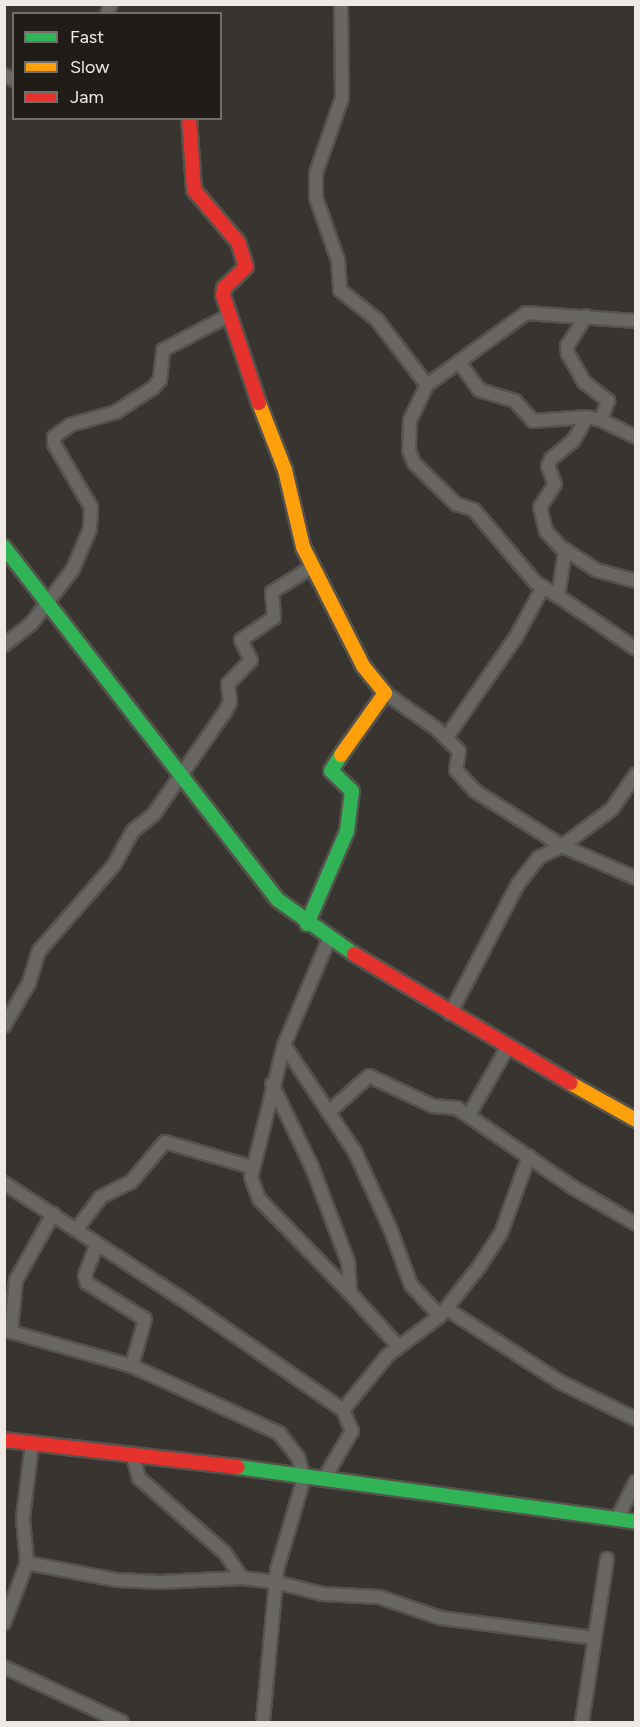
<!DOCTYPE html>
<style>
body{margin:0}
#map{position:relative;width:640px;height:1727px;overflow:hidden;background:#383530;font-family:Figtree,sans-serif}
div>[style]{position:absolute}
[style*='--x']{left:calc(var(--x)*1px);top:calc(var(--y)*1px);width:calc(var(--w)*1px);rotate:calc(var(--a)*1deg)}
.roads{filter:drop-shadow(2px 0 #55524e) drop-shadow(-2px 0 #55524e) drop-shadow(0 2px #55524e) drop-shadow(0 -2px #55524e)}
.street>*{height:12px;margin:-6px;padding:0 6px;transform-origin:6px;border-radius:6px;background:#696763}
.fast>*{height:14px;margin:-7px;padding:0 7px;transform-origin:7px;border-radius:7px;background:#30b455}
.slow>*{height:14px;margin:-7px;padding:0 7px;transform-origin:7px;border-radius:7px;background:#ff9f0a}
.jam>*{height:14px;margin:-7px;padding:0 7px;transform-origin:7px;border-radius:7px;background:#e5322d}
span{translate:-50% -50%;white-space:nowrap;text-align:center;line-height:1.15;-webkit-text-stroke:6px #201d19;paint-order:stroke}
.frame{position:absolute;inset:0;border:6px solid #eee9e4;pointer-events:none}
.legend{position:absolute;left:12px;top:12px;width:210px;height:108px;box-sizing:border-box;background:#201d19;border:2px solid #726f6a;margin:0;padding:8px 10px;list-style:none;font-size:18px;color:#eee9e4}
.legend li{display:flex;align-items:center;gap:12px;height:30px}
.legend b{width:30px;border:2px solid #726f6a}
</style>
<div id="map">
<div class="roads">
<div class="street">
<i style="--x:341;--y:4;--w:94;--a:89.4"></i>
<i style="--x:342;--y:98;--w:79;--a:109.1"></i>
<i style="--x:316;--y:173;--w:25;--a:90"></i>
<i style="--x:316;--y:198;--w:66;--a:70.5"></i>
<i style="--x:338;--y:260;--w:30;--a:86"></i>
<i style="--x:340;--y:290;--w:48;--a:39"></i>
<i style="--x:377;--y:320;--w:82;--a:52.4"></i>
<i style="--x:427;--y:385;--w:122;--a:-36"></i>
<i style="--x:526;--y:313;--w:110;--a:4.2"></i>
<i style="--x:107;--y:14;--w:11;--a:-68"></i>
<i style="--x:4;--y:75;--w:11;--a:27"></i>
<i style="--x:586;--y:316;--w:36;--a:122"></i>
<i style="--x:567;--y:346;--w:8;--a:83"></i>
<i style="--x:568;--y:354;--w:32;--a:60"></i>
<i style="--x:584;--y:382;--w:31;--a:38"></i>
<i style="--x:608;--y:401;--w:20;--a:110"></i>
<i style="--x:601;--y:420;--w:39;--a:26"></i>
<i style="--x:459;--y:362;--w:34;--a:54"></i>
<i style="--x:479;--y:390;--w:38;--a:17"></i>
<i style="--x:515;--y:401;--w:27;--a:48"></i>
<i style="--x:533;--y:421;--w:54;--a:-4.2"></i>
<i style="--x:427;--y:385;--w:39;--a:116"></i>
<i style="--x:410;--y:420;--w:30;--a:92"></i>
<i style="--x:409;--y:450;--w:14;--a:69"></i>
<i style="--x:414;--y:463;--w:59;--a:44.3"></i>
<i style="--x:456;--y:504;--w:19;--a:18"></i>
<i style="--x:474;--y:510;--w:96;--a:49.7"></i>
<i style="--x:536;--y:583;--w:26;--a:31"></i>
<i style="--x:601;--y:420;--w:14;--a:-168"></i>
<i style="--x:587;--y:417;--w:28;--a:120"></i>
<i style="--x:573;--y:441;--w:28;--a:141"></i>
<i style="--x:551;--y:459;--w:8;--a:113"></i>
<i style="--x:548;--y:466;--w:19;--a:69"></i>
<i style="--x:555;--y:484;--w:27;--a:123"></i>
<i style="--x:540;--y:507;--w:25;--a:76"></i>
<i style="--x:546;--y:531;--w:28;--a:48"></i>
<i style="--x:565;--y:552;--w:45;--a:99"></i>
<i style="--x:558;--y:596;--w:94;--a:34.2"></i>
<i style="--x:564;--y:549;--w:38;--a:33"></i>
<i style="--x:596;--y:570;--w:41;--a:15.4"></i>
<i style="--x:4;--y:645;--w:34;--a:-38"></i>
<i style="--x:31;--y:624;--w:69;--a:-52.6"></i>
<i style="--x:73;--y:569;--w:43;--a:-67"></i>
<i style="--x:90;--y:529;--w:22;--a:-87"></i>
<i style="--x:91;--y:507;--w:73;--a:-120.4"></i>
<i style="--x:54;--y:444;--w:7;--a:-90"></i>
<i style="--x:54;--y:437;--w:20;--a:-37"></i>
<i style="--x:70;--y:425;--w:48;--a:-15.8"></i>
<i style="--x:116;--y:412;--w:44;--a:-33"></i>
<i style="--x:153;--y:388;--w:11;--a:-49"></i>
<i style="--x:160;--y:380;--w:30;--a:-84"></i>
<i style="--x:163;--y:350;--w:73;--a:-27.6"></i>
<i style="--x:385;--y:693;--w:63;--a:34.7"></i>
<i style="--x:437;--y:729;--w:31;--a:45"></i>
<i style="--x:459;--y:751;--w:19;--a:99"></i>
<i style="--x:456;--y:770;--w:28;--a:48"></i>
<i style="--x:475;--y:791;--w:103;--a:32.3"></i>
<i style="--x:562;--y:846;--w:62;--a:-36.5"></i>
<i style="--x:612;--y:809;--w:42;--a:-55.6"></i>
<i style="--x:446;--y:738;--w:123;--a:-55.3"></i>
<i style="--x:516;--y:637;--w:57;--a:-61.6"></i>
<i style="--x:329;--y:939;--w:115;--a:113"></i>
<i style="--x:284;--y:1045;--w:136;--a:104"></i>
<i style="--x:251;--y:1177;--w:23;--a:70"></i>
<i style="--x:259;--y:1199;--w:131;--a:45.9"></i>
<i style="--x:450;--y:1014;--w:147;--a:-62.4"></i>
<i style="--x:518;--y:884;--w:33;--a:-52"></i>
<i style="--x:538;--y:858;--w:27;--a:-27"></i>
<i style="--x:562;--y:846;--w:81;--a:23.4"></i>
<i style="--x:4;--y:1026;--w:50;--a:-59.8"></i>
<i style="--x:29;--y:983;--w:34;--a:-73"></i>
<i style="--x:39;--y:951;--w:114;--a:-48.9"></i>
<i style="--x:114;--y:865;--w:39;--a:-61"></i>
<i style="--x:133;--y:831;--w:27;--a:-39"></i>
<i style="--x:154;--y:814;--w:124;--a:-55.2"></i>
<i style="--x:225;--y:712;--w:11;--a:-63"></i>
<i style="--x:230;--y:702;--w:18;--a:-96"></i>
<i style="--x:228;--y:684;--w:33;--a:-46"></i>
<i style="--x:251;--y:660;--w:22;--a:-117"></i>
<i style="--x:241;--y:640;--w:40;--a:-34"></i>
<i style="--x:274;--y:618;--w:26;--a:-94"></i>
<i style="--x:272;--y:592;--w:47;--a:-32"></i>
<i style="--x:284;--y:1045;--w:128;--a:56.4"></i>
<i style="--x:355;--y:1152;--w:84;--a:65.3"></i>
<i style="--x:390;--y:1228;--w:61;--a:69.8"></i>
<i style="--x:411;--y:1285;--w:42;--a:46.9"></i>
<i style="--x:272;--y:1084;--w:92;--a:64.3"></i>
<i style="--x:312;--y:1167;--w:102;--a:69.2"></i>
<i style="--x:348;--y:1262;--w:31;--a:86"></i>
<i style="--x:350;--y:1293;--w:72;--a:47.8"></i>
<i style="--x:330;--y:1111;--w:52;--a:-41.9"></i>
<i style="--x:369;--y:1076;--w:71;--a:25.1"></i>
<i style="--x:433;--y:1106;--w:24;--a:5"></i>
<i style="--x:457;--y:1108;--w:142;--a:34.4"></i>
<i style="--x:574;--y:1188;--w:72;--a:30.1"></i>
<i style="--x:469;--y:1115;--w:77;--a:-60.4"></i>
<i style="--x:4;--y:1183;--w:220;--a:33.1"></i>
<i style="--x:188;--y:1303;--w:188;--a:34.6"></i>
<i style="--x:343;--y:1410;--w:23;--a:67"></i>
<i style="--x:352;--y:1431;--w:53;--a:120.4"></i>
<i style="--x:76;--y:1230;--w:41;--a:-52.9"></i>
<i style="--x:101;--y:1197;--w:34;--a:-27"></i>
<i style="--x:131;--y:1182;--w:52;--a:-49.6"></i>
<i style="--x:165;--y:1142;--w:90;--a:16.2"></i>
<i style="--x:97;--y:1244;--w:34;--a:111"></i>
<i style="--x:85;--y:1276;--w:7;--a:74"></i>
<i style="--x:87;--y:1283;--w:68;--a:31.8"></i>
<i style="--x:145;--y:1319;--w:49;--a:105.5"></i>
<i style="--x:132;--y:1366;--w:162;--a:24.5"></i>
<i style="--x:279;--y:1433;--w:31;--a:52"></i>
<i style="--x:298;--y:1457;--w:22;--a:74"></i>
<i style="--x:304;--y:1478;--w:96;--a:106.4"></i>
<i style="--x:277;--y:1570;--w:153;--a:95.3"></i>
<i style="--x:447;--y:1309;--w:135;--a:32.9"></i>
<i style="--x:560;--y:1382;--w:85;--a:26"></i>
<i style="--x:4;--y:1330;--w:133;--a:15.7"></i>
<i style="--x:11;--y:1331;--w:51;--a:-84.4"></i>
<i style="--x:16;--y:1280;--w:76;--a:-60.7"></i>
<i style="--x:343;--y:1410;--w:71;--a:-50.7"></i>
<i style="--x:388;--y:1355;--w:65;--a:-36.9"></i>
<i style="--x:440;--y:1316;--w:63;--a:-51.5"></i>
<i style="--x:479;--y:1267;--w:40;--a:-57.1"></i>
<i style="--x:501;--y:1233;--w:82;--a:-70"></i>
<i style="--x:133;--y:1457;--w:22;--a:74"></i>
<i style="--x:139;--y:1478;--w:114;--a:41.1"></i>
<i style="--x:225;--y:1553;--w:30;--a:56"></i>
<i style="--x:617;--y:1519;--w:42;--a:-63.4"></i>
<i style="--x:27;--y:1563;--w:92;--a:10.7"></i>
<i style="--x:117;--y:1580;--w:43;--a:2.7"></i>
<i style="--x:160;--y:1582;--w:82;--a:-2.8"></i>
<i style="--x:242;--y:1578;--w:33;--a:7"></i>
<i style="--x:275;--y:1582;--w:49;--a:14"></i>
<i style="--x:323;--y:1594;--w:56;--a:3.1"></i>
<i style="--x:379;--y:1597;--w:65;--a:18.7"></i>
<i style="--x:441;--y:1618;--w:154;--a:7.4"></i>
<i style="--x:4;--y:1623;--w:64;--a:-69"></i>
<i style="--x:27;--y:1563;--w:45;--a:-95.1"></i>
<i style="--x:23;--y:1518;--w:75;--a:-83.1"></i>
<i style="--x:4;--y:1667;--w:130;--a:25"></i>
<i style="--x:582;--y:1722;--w:165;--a:-81.3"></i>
</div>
<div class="fast">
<i style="--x:4;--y:547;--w:447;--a:52.2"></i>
<i style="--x:278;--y:900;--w:93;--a:35.4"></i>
<i style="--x:307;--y:924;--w:101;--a:-66.7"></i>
<i style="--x:347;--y:831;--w:40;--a:-82.9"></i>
<i style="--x:352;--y:791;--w:29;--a:-136"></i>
<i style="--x:331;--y:771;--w:19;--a:-58"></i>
<i style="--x:237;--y:1467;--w:403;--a:7.8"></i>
</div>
<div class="slow">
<i style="--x:259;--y:403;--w:72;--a:68.8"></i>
<i style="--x:285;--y:470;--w:79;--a:76.8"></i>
<i style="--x:303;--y:547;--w:133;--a:63.2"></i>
<i style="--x:363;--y:666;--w:35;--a:51"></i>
<i style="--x:385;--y:693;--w:76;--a:125.4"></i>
<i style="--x:570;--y:1083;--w:76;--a:29.3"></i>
</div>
<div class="jam">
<i style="--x:189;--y:118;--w:72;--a:86"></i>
<i style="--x:194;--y:190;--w:68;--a:49.8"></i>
<i style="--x:238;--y:242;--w:26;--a:72"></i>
<i style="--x:246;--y:267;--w:30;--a:136"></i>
<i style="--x:224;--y:288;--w:7;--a:98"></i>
<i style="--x:223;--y:295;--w:114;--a:71.6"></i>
<i style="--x:354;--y:954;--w:252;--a:30.8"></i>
<i style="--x:4;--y:1440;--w:235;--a:6.6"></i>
</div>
</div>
<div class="frame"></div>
<ul class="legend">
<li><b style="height:8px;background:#30b455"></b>Fast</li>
<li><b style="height:8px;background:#ff9f0a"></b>Slow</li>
<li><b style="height:8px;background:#e5322d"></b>Jam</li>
</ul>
</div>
